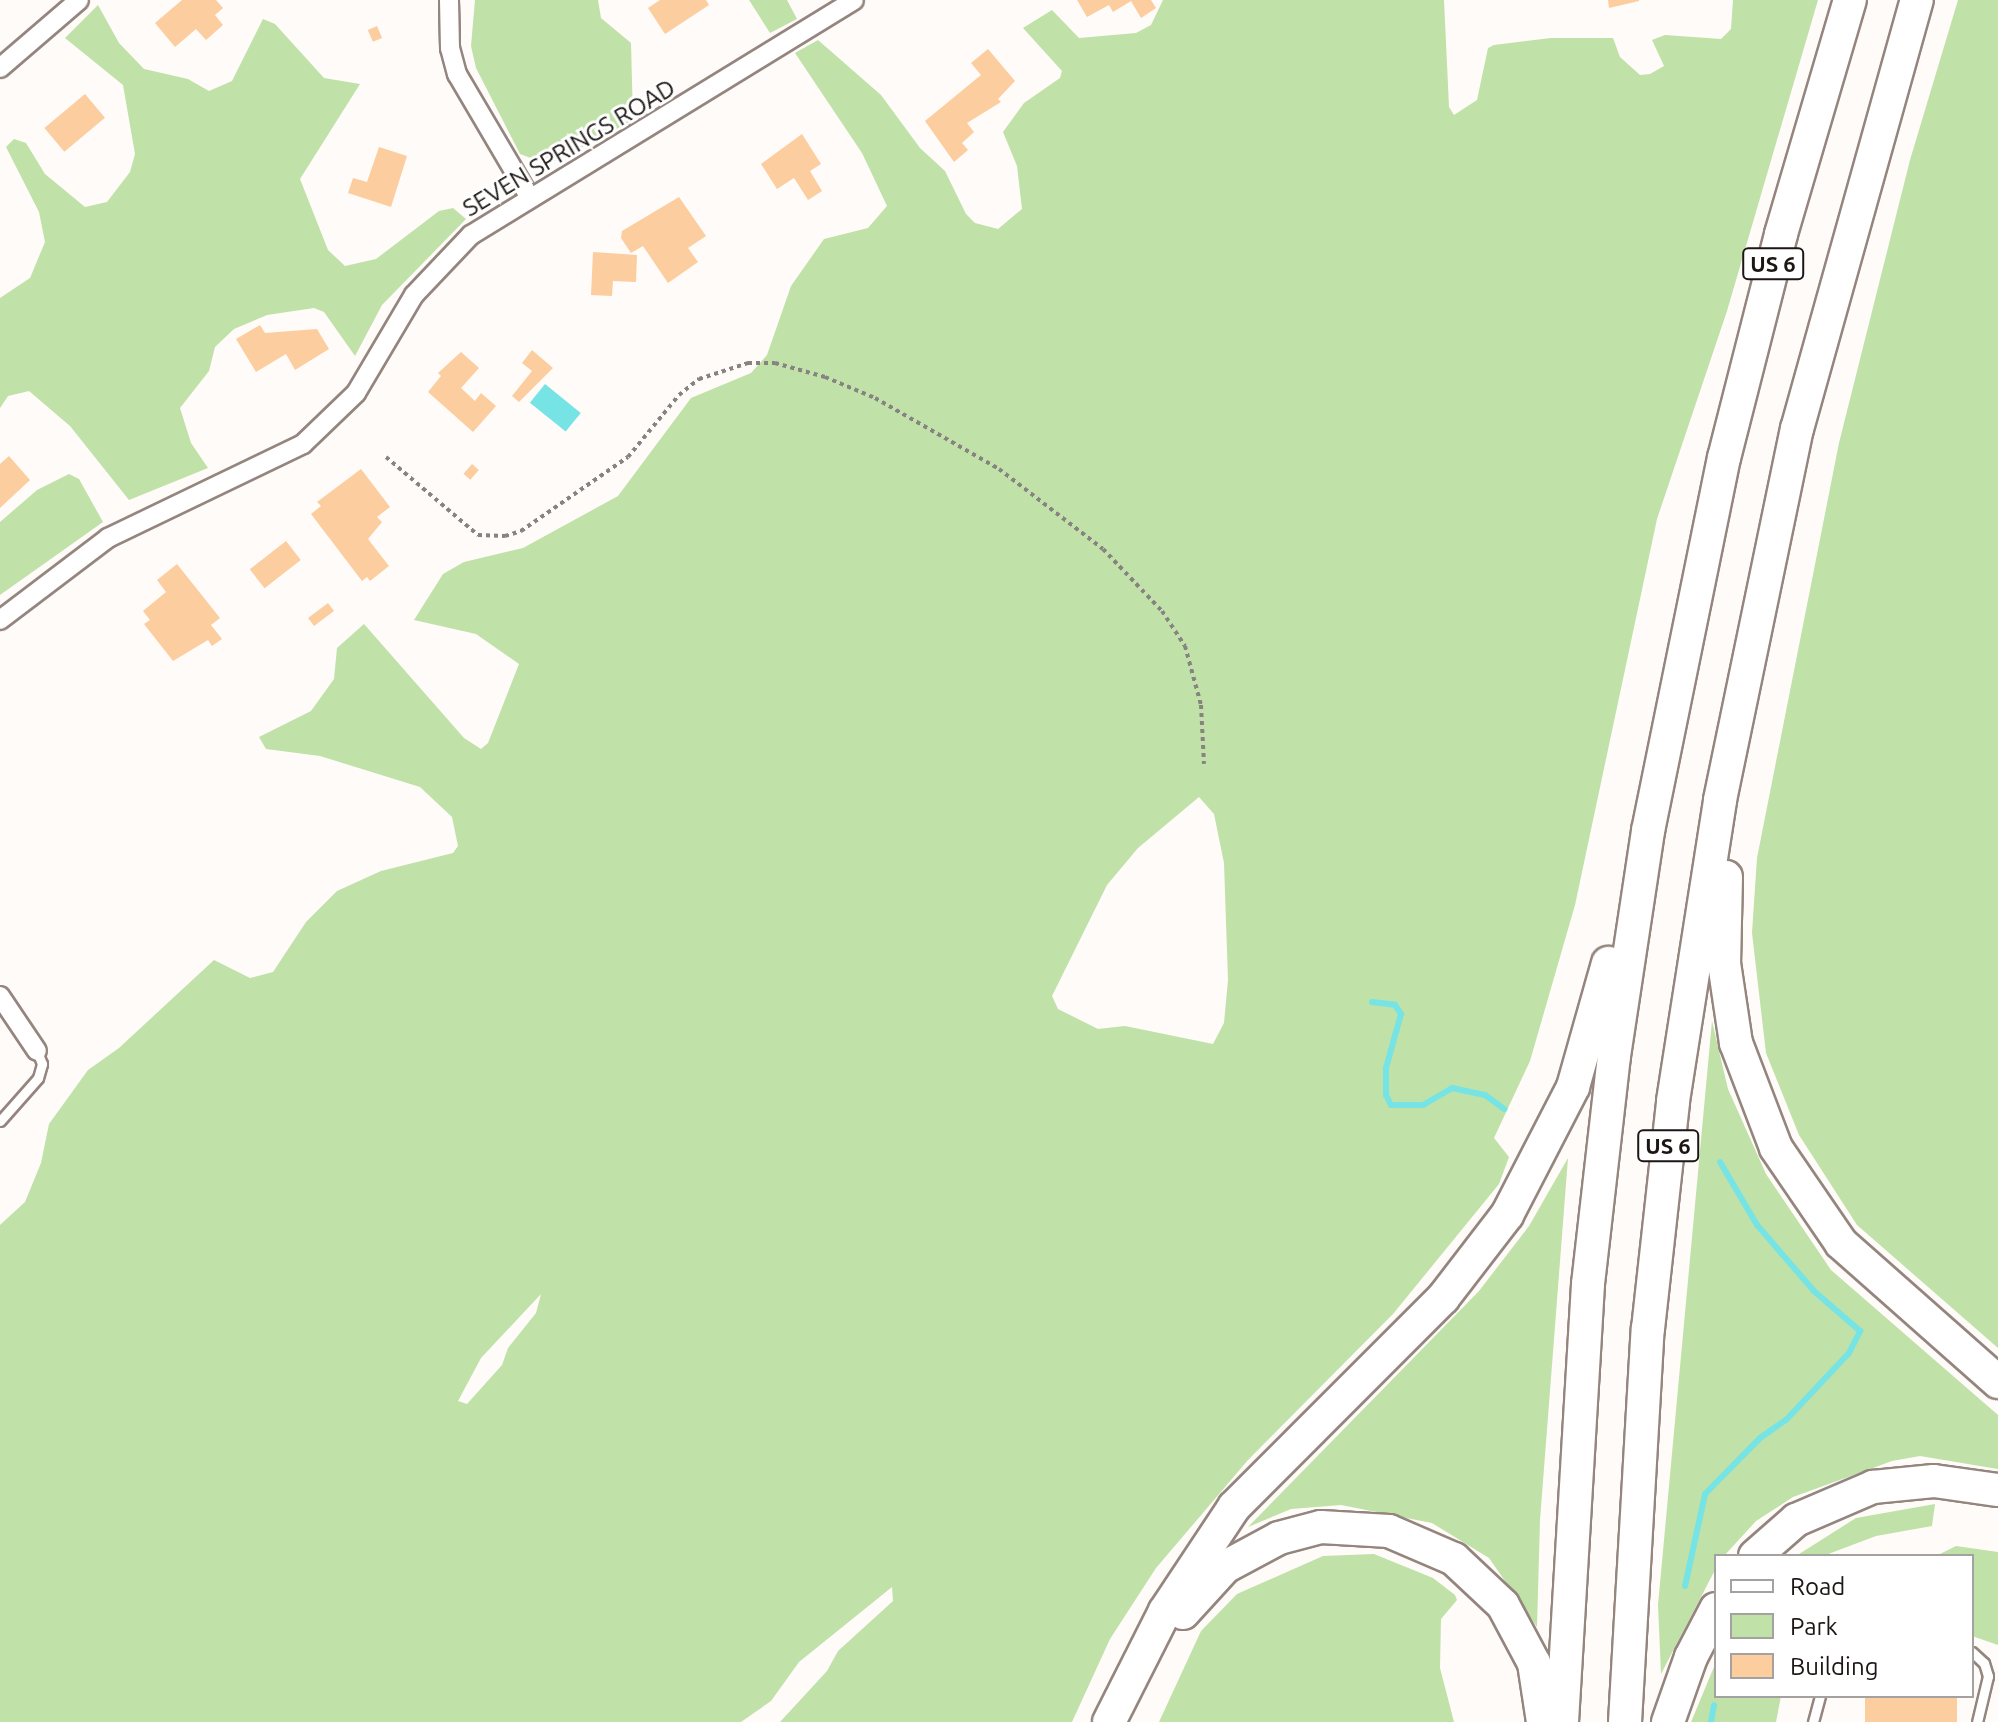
<!DOCTYPE html>
<style>
body{margin:0}
#map{position:relative;width:1998px;height:1722px;overflow:hidden;background:#fefbf9;font-family:Ubuntu,sans-serif}
div>[style]{position:absolute}
[style*='--x']{left:calc(var(--x)*1px);top:calc(var(--y)*1px);width:calc(var(--w)*1px);rotate:calc(var(--a)*1deg)}
.green>*{inset:0;background:#c0e1a8}
.water>*{inset:0;background:#76e3e5;transform-origin:0 0}
.stream>*{height:6px;margin:-3px;padding:0 3px;transform-origin:3px;border-radius:3px;background:#76e3e5}
.building>*{inset:0;background:#fccd9e;transform-origin:0 0}
.path>*{height:4px;margin-top:-2px;transform-origin:0;background:repeating-linear-gradient(90deg,#888381 0 4px,transparent 0 8px)}
.roads{filter:drop-shadow(2px 0 #95857f) drop-shadow(-2px 0 #95857f) drop-shadow(0 2px #95857f) drop-shadow(0 -2px #95857f)}
.lane>*{height:9px;margin:-4.5px;padding:0 4.5px;transform-origin:4.5px;border-radius:4.5px;background:#fff}
.street>*{height:18px;margin:-9px;padding:0 9px;transform-origin:9px;border-radius:9px;background:#fff}
.highway>*{height:32px;margin:-16px;padding:0 16px;transform-origin:16px;border-radius:16px;background:#fff}
span{translate:-50% -50%;white-space:nowrap;text-align:center;line-height:1.15;-webkit-text-stroke:6px #fff;paint-order:stroke}
.shield-label span{padding:2px 6px;background:#fff;border:2px solid;border-radius:6px;-webkit-text-stroke-width:0}
.shield-label{font-size:22px;color:#1c1614;font-weight:700}
.street-label{font-size:24px;color:#1c1614}
.legend{position:absolute;left:1714px;top:1554px;width:260px;height:144px;box-sizing:border-box;background:#fff;border:2px solid #a4a2a1;margin:0;padding:10px 14px;list-style:none;font-size:24px;color:#1c1614}
.legend li{display:flex;align-items:center;gap:16px;height:40px}
.legend b{width:40px;border:2px solid #a4a2a1}
</style>
<div id="map">
<div class="green">
<i style="clip-path:polygon(475px 0,598px 0,601px 18px,631px 43px,633px 120px,559px 160px,544px 163px,520px 154px,476px 68px,471px 46px)"></i>
<i style="clip-path:polygon(749px 0,787px 0,797px 19px,770px 33px)"></i>
<i style="clip-path:polygon(evenodd,1163px 0,1444px 0,1449px 107px,1454px 115px,1477px 100px,1488px 48px,1494px 45px,1551px 38px,1613px 38px,1620px 57px,1640px 75px,1650px 74px,1664px 66px,1652px 40px,1665px 35px,1721px 39px,1731px 29px,1733px 0,1818px 0,1727px 311px,1657px 519px,1575px 905px,1530px 1061px,1494px 1138px,1509px 1157px,1499px 1184px,1393px 1314px,1248px 1460px,1156px 1568px,1110px 1639px,1072px 1722px,780px 1722px,827px 1671px,838px 1651px,893px 1601px,892px 1587px,799px 1662px,771px 1701px,741px 1722px,0 1722px,0 1225px,25px 1202px,41px 1163px,49px 1124px,88px 1070px,119px 1048px,214px 960px,250px 978px,273px 972px,306px 922px,337px 891px,381px 871px,453px 853px,458px 846px,452px 817px,420px 787px,320px 756px,266px 749px,259px 737px,311px 711px,334px 679px,337px 648px,364px 624px,464px 738px,481px 749px,488px 743px,519px 664px,476px 634px,414px 620px,443px 574px,464px 562px,523px 548px,618px 496px,691px 398px,751px 373px,767px 355px,791px 286px,824px 239px,868px 228px,887px 206px,862px 153px,795px 53px,818px 40px,881px 95px,920px 148px,945px 171px,966px 214px,975px 223px,998px 229px,1022px 209px,1017px 166px,1003px 132px,1024px 103px,1060px 78px,1062px 71px,1023px 28px,1052px 10px,1079px 38px,1136px 33px,1151px 25px,1163px 0,1199px 797px,1214px 814px,1224px 863px,1228px 980px,1224px 1023px,1213px 1044px,1125px 1026px,1098px 1029px,1058px 1009px,1052px 996px,1107px 885px,1138px 848px,1199px 797px,1163px 0,541px 1294px,536px 1313px,508px 1348px,502px 1365px,467px 1404px,458px 1401px,481px 1358px,541px 1294px)"></i>
<i style="clip-path:polygon(1958px 0,1998px 0,1998px 1348px,1857px 1225px,1799px 1135px,1766px 1053px,1752px 933px,1757px 858px,1839px 443px,1910px 160px)"></i>
<i style="clip-path:polygon(98px 5px,119px 43px,144px 69px,188px 79px,209px 91px,232px 81px,263px 19px,275px 24px,324px 78px,360px 84px,300px 179px,328px 250px,345px 266px,376px 259px,439px 211px,453px 208px,466px 219px,382px 305px,355px 356px,324px 312px,314px 308px,267px 315px,234px 329px,215px 347px,209px 371px,180px 408px,191px 443px,208px 468px,129px 500px,70px 426px,29px 391px,8px 396px,0 408px,0 298px,30px 278px,45px 242px,39px 212px,6px 147px,14px 139px,26px 143px,45px 174px,85px 207px,107px 202px,130px 172px,135px 154px,123px 85px,65px 38px)"></i>
<i style="clip-path:polygon(69px 474px,79px 479px,103px 522px,0 595px,0 522px,37px 490px)"></i>
<i style="clip-path:polygon(1712px 1021px,1728px 1089px,1766px 1174px,1831px 1270px,1998px 1415px,1998px 1469px,1920px 1456px,1892px 1461px,1793px 1497px,1756px 1521px,1724px 1556px,1716px 1556px,1716px 1568px,1661px 1674px,1658px 1605px)"></i>
<i style="clip-path:polygon(1568px 1158px,1540px 1520px,1537px 1627px,1489px 1558px,1432px 1523px,1341px 1505px,1291px 1509px,1248px 1527px,1479px 1291px,1529px 1226px)"></i>
<i style="clip-path:polygon(1935px 1504px,1932px 1526px,1876px 1536px,1823px 1556px,1796px 1556px,1856px 1518px)"></i>
<i style="clip-path:polygon(1956px 1546px,1998px 1552px,1998px 1645px,1972px 1636px,1972px 1556px,1936px 1556px)"></i>
<i style="clip-path:polygon(1374px 1554px,1433px 1578px,1455px 1595px,1457px 1600px,1441px 1619px,1440px 1668px,1454px 1722px,1159px 1722px,1201px 1631px,1237px 1594px,1323px 1556px)"></i>
<i style="clip-path:polygon(1716px 1662px,1716px 1696px,1781px 1696px,1776px 1722px,1691px 1722px)"></i>
</div>
<div class="water">
<i style="left:545px;top:384px;width:46px;height:24px;rotate:39deg"></i>
</div>
<div class="stream">
<i style="--x:1372;--y:1002;--w:23;--a:7"></i>
<i style="--x:1395;--y:1005;--w:11;--a:56"></i>
<i style="--x:1401;--y:1014;--w:56;--a:105.5"></i>
<i style="--x:1386;--y:1068;--w:27;--a:90"></i>
<i style="--x:1386;--y:1095;--w:11;--a:63"></i>
<i style="--x:1391;--y:1105;--w:32;--a:0"></i>
<i style="--x:1423;--y:1105;--w:34;--a:-30"></i>
<i style="--x:1452;--y:1088;--w:34;--a:12"></i>
<i style="--x:1485;--y:1095;--w:24;--a:36"></i>
<i style="--x:1685;--y:1586;--w:94;--a:-77.7"></i>
<i style="--x:1705;--y:1494;--w:78;--a:-45.5"></i>
<i style="--x:1760;--y:1438;--w:32;--a:-35"></i>
<i style="--x:1786;--y:1420;--w:92;--a:-46.8"></i>
<i style="--x:1849;--y:1353;--w:25;--a:-63"></i>
<i style="--x:1860;--y:1331;--w:61;--a:-139"></i>
<i style="--x:1814;--y:1291;--w:87;--a:-130.8"></i>
<i style="--x:1757;--y:1225;--w:73;--a:-120.4"></i>
<i style="--x:1711;--y:1722;--w:17;--a:-80"></i>
</div>
<div class="building">
<i style="clip-path:polygon(182px 0,216px 0,223px 8px,215px 15px,223px 25px,206px 40px,196px 29px,175px 47px,155px 23px)"></i>
<i style="clip-path:polygon(660px 0,706px 0,709px 5px,665px 34px,648px 8px)"></i>
<i style="clip-path:polygon(1077px 0,1151px 0,1156px 8px,1141px 18px,1131px 1px,1113px 12px,1109px 5px,1087px 17px)"></i>
<i style="clip-path:polygon(1608px 0,1639px 0,1639px 1px,1609px 8px)"></i>
<i style="left:377px;top:26px;width:13px;height:10px;rotate:67deg"></i>
<i style="clip-path:polygon(988px 49px,1015px 81px,998px 99px,1001px 102px,967px 123px,974px 132px,962px 143px,968px 150px,954px 162px,925px 121px,981px 75px,971px 63px)"></i>
<i style="left:85px;top:94px;width:31px;height:53px;rotate:50deg"></i>
<i style="clip-path:polygon(802px 134px,821px 164px,810px 171px,822px 191px,808px 200px,794px 178px,777px 189px,761px 164px)"></i>
<i style="clip-path:polygon(379px 147px,407px 156px,391px 207px,348px 193px,353px 178px,367px 182px)"></i>
<i style="clip-path:polygon(679px 197px,706px 236px,688px 248px,698px 262px,668px 283px,643px 246px,631px 253px,621px 238px,622px 231px)"></i>
<i style="clip-path:polygon(593px 252px,637px 255px,636px 282px,613px 281px,612px 296px,591px 295px)"></i>
<i style="clip-path:polygon(260px 325px,265px 333px,317px 329px,329px 349px,295px 370px,286px 354px,256px 372px,236px 339px)"></i>
<i style="clip-path:polygon(532px 350px,553px 368px,519px 402px,512px 396px,532px 371px,522px 363px)"></i>
<i style="clip-path:polygon(461px 352px,479px 368px,461px 388px,475px 401px,481px 393px,496px 406px,473px 432px,428px 392px,441px 376px,438px 373px)"></i>
<i style="clip-path:polygon(9px 456px,30px 480px,0 508px,0 464px)"></i>
<i style="left:472px;top:464px;width:9px;height:13px;rotate:41deg"></i>
<i style="clip-path:polygon(361px 469px,390px 507px,377px 517px,382px 522px,368px 539px,389px 566px,370px 581px,367px 577px,362px 581px,311px 514px,321px 506px,317px 502px)"></i>
<i style="left:286px;top:541px;width:24px;height:46px;rotate:52deg"></i>
<i style="clip-path:polygon(177px 564px,220px 618px,211px 625px,222px 639px,212px 646px,208px 640px,173px 661px,144px 624px,150px 620px,143px 611px,166px 592px,157px 580px)"></i>
<i style="left:328px;top:603px;width:10px;height:25px;rotate:53deg"></i>
<i style="left:1865px;top:1696px;width:92px;height:27px"></i>
</div>
<div class="path">
<i style="--x:386;--y:457;--w:121;--a:40.3"></i>
<i style="--x:478;--y:535;--w:27;--a:2"></i>
<i style="--x:505;--y:536;--w:17;--a:-17"></i>
<i style="--x:521;--y:531;--w:130;--a:-34.7"></i>
<i style="--x:628;--y:457;--w:80;--a:-50.6"></i>
<i style="--x:679;--y:395;--w:26;--a:-39"></i>
<i style="--x:699;--y:379;--w:52;--a:-18.1"></i>
<i style="--x:748;--y:363;--w:27;--a:0"></i>
<i style="--x:775;--y:363;--w:52;--a:15.6"></i>
<i style="--x:825;--y:377;--w:54;--a:22.8"></i>
<i style="--x:875;--y:398;--w:143;--a:29.8"></i>
<i style="--x:999;--y:469;--w:131;--a:37.6"></i>
<i style="--x:1103;--y:549;--w:86;--a:46.4"></i>
<i style="--x:1162;--y:611;--w:42;--a:56.7"></i>
<i style="--x:1185;--y:646;--w:61;--a:74.8"></i>
<i style="--x:1201;--y:705;--w:59;--a:87.1"></i>
</div>
<div class="roads">
<div class="lane">
<i style="--x:0;--y:1121;--w:57;--a:-48.5"></i>
<i style="--x:38;--y:1078;--w:15;--a:-74"></i>
<i style="--x:42;--y:1064;--w:14;--a:-111"></i>
<i style="--x:1972;--y:1652;--w:16;--a:43"></i>
<i style="--x:1984;--y:1663;--w:14;--a:73"></i>
<i style="--x:1988;--y:1676;--w:47;--a:103.4"></i>
<i style="--x:1813;--y:1722;--w:27;--a:-75"></i>
</div>
<div class="street">
<i style="--x:449;--y:0;--w:48;--a:88.8"></i>
<i style="--x:450;--y:48;--w:27;--a:75"></i>
<i style="--x:457;--y:74;--w:142;--a:59.5"></i>
<i style="--x:0;--y:68;--w:104;--a:-40.7"></i>
<i style="--x:0;--y:620;--w:136;--a:-37.2"></i>
<i style="--x:108;--y:538;--w:216;--a:-25.7"></i>
<i style="--x:303;--y:444;--w:74;--a:-43.9"></i>
<i style="--x:356;--y:393;--w:114;--a:-59.4"></i>
<i style="--x:414;--y:295;--w:83;--a:-46.5"></i>
<i style="--x:471;--y:235;--w:449;--a:-31.5"></i>
<i style="--x:0;--y:996;--w:66;--a:56.1"></i>
</div>
<div class="highway">
<i style="--x:1726;--y:877;--w:86;--a:91.3"></i>
<i style="--x:1724;--y:963;--w:81;--a:81.5"></i>
<i style="--x:1736;--y:1043;--w:112;--a:69.1"></i>
<i style="--x:1776;--y:1148;--w:115;--a:55.6"></i>
<i style="--x:1841;--y:1243;--w:210;--a:41.5"></i>
<i style="--x:1755;--y:1556;--w:55;--a:-41.3"></i>
<i style="--x:1796;--y:1520;--w:84;--a:-23.2"></i>
<i style="--x:1873;--y:1487;--w:61;--a:-5.6"></i>
<i style="--x:1934;--y:1481;--w:65;--a:8"></i>
<i style="--x:1183;--y:1613;--w:62;--a:-47.6"></i>
<i style="--x:1225;--y:1567;--w:61;--a:-28.2"></i>
<i style="--x:1279;--y:1538;--w:43;--a:-14.7"></i>
<i style="--x:1321;--y:1527;--w:68;--a:3.4"></i>
<i style="--x:1389;--y:1531;--w:71;--a:23.3"></i>
<i style="--x:1454;--y:1559;--w:67;--a:43.2"></i>
<i style="--x:1503;--y:1605;--w:66;--a:61.9"></i>
<i style="--x:1534;--y:1663;--w:60;--a:81.3"></i>
<i style="--x:1109;--y:1722;--w:124;--a:-63.2"></i>
<i style="--x:1165;--y:1611;--w:125;--a:-56.4"></i>
<i style="--x:1234;--y:1507;--w:296;--a:-45"></i>
<i style="--x:1443;--y:1298;--w:105;--a:-52.4"></i>
<i style="--x:1507;--y:1215;--w:144;--a:-62.7"></i>
<i style="--x:1573;--y:1087;--w:129;--a:-74.2"></i>
<i style="--x:1562;--y:1722;--w:439;--a:-86.6"></i>
<i style="--x:1588;--y:1284;--w:229;--a:-83.5"></i>
<i style="--x:1614;--y:1056;--w:228;--a:-81.4"></i>
<i style="--x:1648;--y:831;--w:381;--a:-78.5"></i>
<i style="--x:1724;--y:458;--w:231;--a:-75.7"></i>
<i style="--x:1781;--y:234;--w:244;--a:-73.6"></i>
<i style="--x:1625;--y:1722;--w:394;--a:-86.7"></i>
<i style="--x:1648;--y:1329;--w:229;--a:-83.7"></i>
<i style="--x:1673;--y:1101;--w:305;--a:-81.1"></i>
<i style="--x:1720;--y:800;--w:379;--a:-78.3"></i>
<i style="--x:1797;--y:429;--w:445;--a:-74.4"></i>
<i style="--x:1668;--y:1722;--w:69;--a:-70.5"></i>
<i style="--x:1691;--y:1657;--w:54;--a:-62.5"></i>
</div>
</div>
<div class="shield-label">
<span style="left:1773px;top:264px">US 6</span>
<span style="left:1668px;top:1146px">US 6</span>
</div>
<div class="street-label">
<span style="left:569px;top:148px;rotate:-31deg">SEVEN SPRINGS ROAD</span>
</div>
<ul class="legend">
<li><b style="height:10px;background:#fff"></b>Road</li>
<li><b style="height:22px;background:#c0e1a8"></b>Park</li>
<li><b style="height:22px;background:#fccd9e"></b>Building</li>
</ul>
</div>
